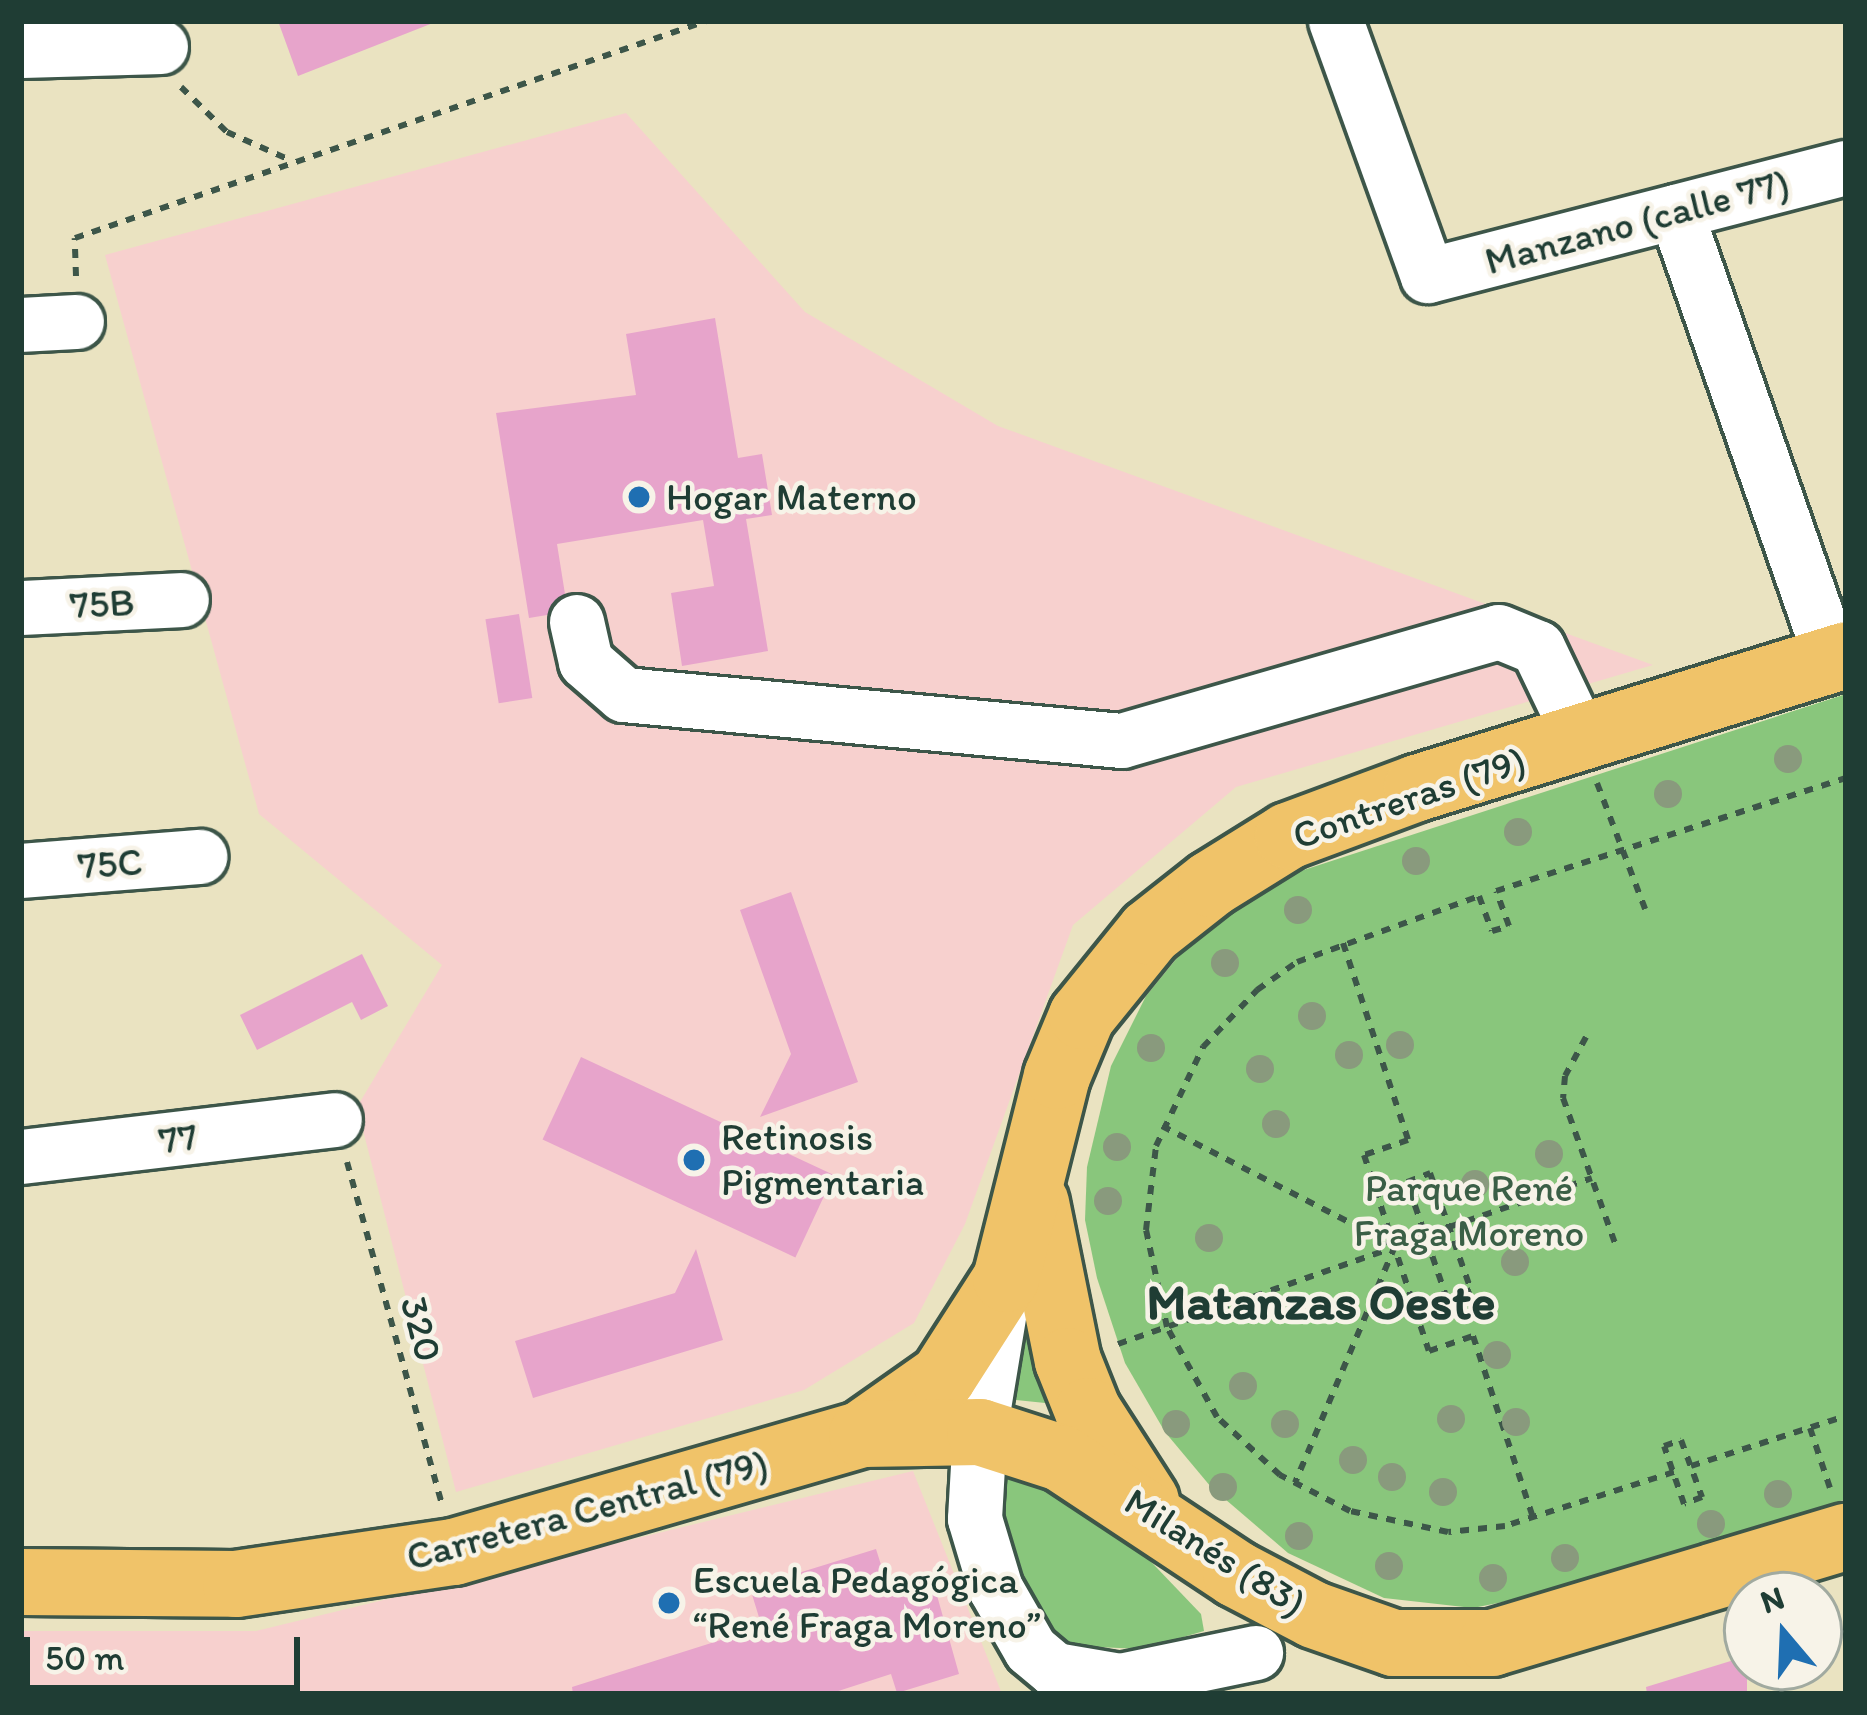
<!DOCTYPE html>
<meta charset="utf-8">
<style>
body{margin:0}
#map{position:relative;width:1867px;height:1715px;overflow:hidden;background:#eae3c1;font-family:Itim,sans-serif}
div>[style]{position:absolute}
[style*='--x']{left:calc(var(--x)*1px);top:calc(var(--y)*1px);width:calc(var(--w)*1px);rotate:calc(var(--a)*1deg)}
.built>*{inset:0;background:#f7d0ce}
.green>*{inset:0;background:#89c67c}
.building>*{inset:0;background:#e7a4cb;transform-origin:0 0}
.path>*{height:6px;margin-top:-3px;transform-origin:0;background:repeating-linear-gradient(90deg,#3d5649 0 9px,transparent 0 18px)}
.roads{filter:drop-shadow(3px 0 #3d5649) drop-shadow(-3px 0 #3d5649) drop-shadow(0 3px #3d5649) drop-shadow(0 -3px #3d5649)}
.minor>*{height:54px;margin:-27px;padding:0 27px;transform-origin:27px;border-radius:27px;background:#fff}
.major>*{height:66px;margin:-33px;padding:0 33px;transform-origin:33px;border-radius:33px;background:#f0c369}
.trees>*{width:28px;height:28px;margin:-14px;border-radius:50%;background:#899a7d}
.dots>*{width:33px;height:33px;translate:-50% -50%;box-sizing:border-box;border:6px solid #f7f3e8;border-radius:50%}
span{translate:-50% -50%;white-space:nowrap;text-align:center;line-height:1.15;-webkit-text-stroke:9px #f7f3e8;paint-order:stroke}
.street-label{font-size:39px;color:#1f3d34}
.poi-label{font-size:39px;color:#1f3d34}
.left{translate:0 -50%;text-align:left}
.park-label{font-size:39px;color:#3a5f46}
.district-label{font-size:51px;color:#1f3d34;font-weight:700}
.frame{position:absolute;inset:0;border:24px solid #1f3d34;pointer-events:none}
.north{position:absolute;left:1723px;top:1571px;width:120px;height:120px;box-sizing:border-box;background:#f7f3e8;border:3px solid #a1aaa0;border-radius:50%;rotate:341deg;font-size:33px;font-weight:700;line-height:48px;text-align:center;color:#1f3d34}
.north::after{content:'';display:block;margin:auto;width:42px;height:54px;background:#1f6fb2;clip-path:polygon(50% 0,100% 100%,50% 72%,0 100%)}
.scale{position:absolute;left:24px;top:1637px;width:276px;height:54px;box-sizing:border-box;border:6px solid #1f3d34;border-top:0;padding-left:15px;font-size:36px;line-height:42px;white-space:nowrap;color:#1f3d34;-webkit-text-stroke:9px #f7f3e8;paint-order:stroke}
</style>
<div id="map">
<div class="built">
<i style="clip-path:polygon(626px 113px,805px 312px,998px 426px,1653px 665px,1236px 787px,1073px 925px,965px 1224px,914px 1323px,804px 1390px,456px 1492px,357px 1107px,442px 965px,259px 814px,105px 255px)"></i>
<i style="clip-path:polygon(913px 1471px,1002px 1694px,21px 1694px,21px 1631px,256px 1631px)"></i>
</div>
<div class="green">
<i style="clip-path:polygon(1846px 694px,1846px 1499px,1610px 1580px,1473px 1608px,1384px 1598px,1288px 1553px,1211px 1487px,1165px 1432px,1125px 1363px,1097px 1278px,1085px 1220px,1087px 1167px,1111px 1066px,1146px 996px,1194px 937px,1273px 880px)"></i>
<i style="clip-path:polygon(1021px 1307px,1055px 1404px,997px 1398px)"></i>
<i style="clip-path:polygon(999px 1464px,1046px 1477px,1113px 1522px,1201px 1614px,1204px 1631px,1142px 1649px,1052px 1645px,1025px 1610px,993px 1504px)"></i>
</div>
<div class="building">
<i style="clip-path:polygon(278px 21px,433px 21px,433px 23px,298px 76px)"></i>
<i style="clip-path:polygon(715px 318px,738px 458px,762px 454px,772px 515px,746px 519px,768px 651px,682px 666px,671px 593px,714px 586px,703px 520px,557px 544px,565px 594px,547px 615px,529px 618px,496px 413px,636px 395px,626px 334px)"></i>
<i style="left:519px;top:614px;width:85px;height:34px;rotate:81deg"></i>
<i style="clip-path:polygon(791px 892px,858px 1082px,760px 1117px,791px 1054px,740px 910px)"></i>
<i style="clip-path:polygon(362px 954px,388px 1006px,361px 1020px,352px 1002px,257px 1050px,240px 1015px)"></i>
<i style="left:581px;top:1057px;width:279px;height:91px;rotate:25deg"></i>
<i style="clip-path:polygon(696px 1249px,723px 1340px,533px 1398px,515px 1341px,675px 1293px)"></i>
<i style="clip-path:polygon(876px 1549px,888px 1587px,931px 1574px,959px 1674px,897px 1693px,891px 1674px,829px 1694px,573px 1694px,572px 1687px,762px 1627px,750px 1588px)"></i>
<i style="clip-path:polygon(1747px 1656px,1747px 1694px,1647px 1694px,1646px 1687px)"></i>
</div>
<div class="path">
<i style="--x:181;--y:87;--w:64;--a:44.4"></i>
<i style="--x:227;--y:132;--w:67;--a:23.9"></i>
<i style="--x:76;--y:276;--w:38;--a:-92"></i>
<i style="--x:75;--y:238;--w:667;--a:-18.98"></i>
<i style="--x:1597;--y:783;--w:135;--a:69.1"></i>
<i style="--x:1343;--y:943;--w:207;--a:71.7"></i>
<i style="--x:1408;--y:1140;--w:46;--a:161.2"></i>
<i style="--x:1364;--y:1155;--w:206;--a:71.7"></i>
<i style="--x:1429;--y:1351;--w:46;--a:-18.8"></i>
<i style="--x:1473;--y:1336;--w:191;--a:71.7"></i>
<i style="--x:1586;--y:1037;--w:44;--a:118.3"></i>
<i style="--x:1565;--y:1076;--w:22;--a:95"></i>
<i style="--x:1563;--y:1098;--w:154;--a:70.3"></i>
<i style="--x:1162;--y:1126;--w:262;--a:27.2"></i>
<i style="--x:1395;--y:1246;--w:257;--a:112.9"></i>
<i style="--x:347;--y:1162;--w:353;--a:74.5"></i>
<i style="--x:1430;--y:1173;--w:124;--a:70.7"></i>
<i style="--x:1471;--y:1290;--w:26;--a:159"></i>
<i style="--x:1447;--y:1299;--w:124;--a:-108.9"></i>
<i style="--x:1407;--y:1182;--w:25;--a:-21"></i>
<i style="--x:1449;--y:1227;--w:151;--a:-18.9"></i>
<i style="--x:1118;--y:1344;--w:326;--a:-19.3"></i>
<i style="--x:1810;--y:1428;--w:63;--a:71.6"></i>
<i style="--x:1681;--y:1440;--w:61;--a:69.8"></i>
<i style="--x:1702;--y:1497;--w:19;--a:159"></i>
<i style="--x:1684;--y:1504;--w:61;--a:-109"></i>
<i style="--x:1664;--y:1446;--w:18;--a:-19"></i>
<i style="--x:1691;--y:1466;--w:163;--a:-17.9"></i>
<i style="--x:1674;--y:1472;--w:177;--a:162.3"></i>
<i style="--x:1505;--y:1526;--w:57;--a:174"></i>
<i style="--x:1448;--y:1532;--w:100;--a:-167.9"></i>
<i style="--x:1350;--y:1511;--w:79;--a:-152.8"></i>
<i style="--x:1280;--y:1475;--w:86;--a:-137.4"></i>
<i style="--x:1217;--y:1417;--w:103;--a:-119.1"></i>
<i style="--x:1167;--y:1327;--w:99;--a:-102.2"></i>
<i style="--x:1146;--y:1230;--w:85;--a:-83.2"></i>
<i style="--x:1156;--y:1146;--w:110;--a:-64.6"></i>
<i style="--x:1203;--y:1047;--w:79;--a:-46.5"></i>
<i style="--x:1257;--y:990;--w:49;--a:-35"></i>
<i style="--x:1297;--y:962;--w:194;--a:-19.9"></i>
<i style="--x:1479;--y:896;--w:37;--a:70"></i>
<i style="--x:1492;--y:931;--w:18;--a:-16"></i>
<i style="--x:1509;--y:926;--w:37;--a:-110"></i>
<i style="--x:1496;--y:891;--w:368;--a:-17.9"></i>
</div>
<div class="roads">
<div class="minor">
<i style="--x:1336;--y:21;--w:271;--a:70.2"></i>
<i style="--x:1428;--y:276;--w:432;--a:-14.5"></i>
<i style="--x:21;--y:51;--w:140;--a:-1.6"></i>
<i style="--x:1676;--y:212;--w:473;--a:70.8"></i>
<i style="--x:21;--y:325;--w:56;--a:-3.1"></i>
<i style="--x:21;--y:608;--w:161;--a:-2.8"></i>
<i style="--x:577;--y:622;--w:41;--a:77.3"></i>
<i style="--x:586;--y:662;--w:50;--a:41"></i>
<i style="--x:624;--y:695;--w:500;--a:5.28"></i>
<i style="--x:1122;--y:741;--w:392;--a:-16.1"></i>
<i style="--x:1499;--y:632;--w:42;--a:22.3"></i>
<i style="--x:1538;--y:648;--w:102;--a:64.4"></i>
<i style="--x:21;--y:871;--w:180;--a:-4.5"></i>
<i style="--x:21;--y:1157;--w:316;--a:-6.7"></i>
<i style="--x:1003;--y:1293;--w:141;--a:99.4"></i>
<i style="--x:980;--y:1432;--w:87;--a:93.3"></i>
<i style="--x:975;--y:1519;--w:73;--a:73.3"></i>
<i style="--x:996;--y:1589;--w:70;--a:60.2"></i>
<i style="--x:1031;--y:1650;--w:31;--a:40"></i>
<i style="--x:1055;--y:1670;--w:67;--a:9.5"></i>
<i style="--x:1121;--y:1681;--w:138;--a:-11.7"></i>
</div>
<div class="major">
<i style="--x:1036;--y:1203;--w:161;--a:78.6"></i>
<i style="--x:1068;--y:1361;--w:54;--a:68.2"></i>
<i style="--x:1088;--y:1411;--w:107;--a:57.2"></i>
<i style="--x:862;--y:1434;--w:99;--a:-35.1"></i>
<i style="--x:943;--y:1377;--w:117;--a:-57.3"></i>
<i style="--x:1006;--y:1279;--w:209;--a:-75.9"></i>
<i style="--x:1057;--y:1076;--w:65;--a:-67.4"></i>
<i style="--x:1082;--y:1016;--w:108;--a:-51"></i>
<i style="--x:1150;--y:932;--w:78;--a:-38.2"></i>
<i style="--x:1211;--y:884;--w:91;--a:-31.9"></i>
<i style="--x:1288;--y:836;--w:138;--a:-20.4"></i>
<i style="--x:1417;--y:788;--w:449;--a:-17.2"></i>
<i style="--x:21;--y:1582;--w:215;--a:0.5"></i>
<i style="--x:236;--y:1584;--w:220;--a:-8.4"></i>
<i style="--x:454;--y:1552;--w:425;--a:-16.1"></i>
<i style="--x:862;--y:1434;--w:118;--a:-1"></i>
<i style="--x:980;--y:1432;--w:85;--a:17.8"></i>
<i style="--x:1061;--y:1458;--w:210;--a:33.5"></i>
<i style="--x:1236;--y:1574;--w:88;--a:27.7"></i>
<i style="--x:1314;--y:1615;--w:85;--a:19.3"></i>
<i style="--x:1394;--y:1643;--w:98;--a:0"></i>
<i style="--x:1492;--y:1643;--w:370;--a:-16.7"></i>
</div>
</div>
<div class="trees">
<i style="left:1788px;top:759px"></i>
<i style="left:1668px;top:794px"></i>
<i style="left:1518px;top:832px"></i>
<i style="left:1416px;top:861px"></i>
<i style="left:1298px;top:910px"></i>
<i style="left:1225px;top:963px"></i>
<i style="left:1312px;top:1016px"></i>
<i style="left:1400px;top:1045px"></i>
<i style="left:1151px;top:1048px"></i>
<i style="left:1349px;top:1055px"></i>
<i style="left:1260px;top:1069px"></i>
<i style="left:1276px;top:1124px"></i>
<i style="left:1117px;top:1147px"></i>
<i style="left:1549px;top:1154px"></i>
<i style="left:1475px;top:1184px"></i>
<i style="left:1108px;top:1201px"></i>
<i style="left:1209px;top:1238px"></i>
<i style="left:1515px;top:1262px"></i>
<i style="left:1497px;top:1355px"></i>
<i style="left:1243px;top:1386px"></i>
<i style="left:1451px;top:1419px"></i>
<i style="left:1516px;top:1422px"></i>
<i style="left:1176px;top:1424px"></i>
<i style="left:1285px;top:1424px"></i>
<i style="left:1353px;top:1460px"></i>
<i style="left:1392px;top:1477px"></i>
<i style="left:1223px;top:1487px"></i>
<i style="left:1443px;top:1492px"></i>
<i style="left:1778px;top:1494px"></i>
<i style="left:1711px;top:1524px"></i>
<i style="left:1299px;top:1536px"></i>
<i style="left:1565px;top:1558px"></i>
<i style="left:1389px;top:1566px"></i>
<i style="left:1493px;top:1578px"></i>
</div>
<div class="dots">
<i style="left:639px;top:497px;background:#1f6fb2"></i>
<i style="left:694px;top:1160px;background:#1f6fb2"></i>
<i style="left:669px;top:1603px;background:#1f6fb2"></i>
</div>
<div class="street-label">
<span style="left:1637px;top:222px;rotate:-15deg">Manzano (calle 77)</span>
<span style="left:102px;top:604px;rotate:-3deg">75B</span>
<span style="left:1409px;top:798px;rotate:-19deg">Contreras (79)</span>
<span style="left:110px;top:864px;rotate:-4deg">75C</span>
<span style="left:178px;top:1139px;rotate:-7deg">77</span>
<span style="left:421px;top:1329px;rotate:75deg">320</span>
<span style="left:587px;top:1510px;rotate:-15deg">Carretera Central (79)</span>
<span style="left:1215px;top:1552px;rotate:32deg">Milanés (83)</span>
</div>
<div class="poi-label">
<span class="left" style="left:666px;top:497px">Hogar Materno</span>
<span class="left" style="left:721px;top:1160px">Retinosis<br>Pigmentaria</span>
<span class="left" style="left:693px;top:1603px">Escuela Pedagógica<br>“René Fraga Moreno”</span>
</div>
<div class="park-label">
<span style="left:1469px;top:1211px">Parque René<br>Fraga Moreno</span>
</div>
<div class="district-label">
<span style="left:1321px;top:1302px">Matanzas Oeste</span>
</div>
<div class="frame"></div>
<div class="north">N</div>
<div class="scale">50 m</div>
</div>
